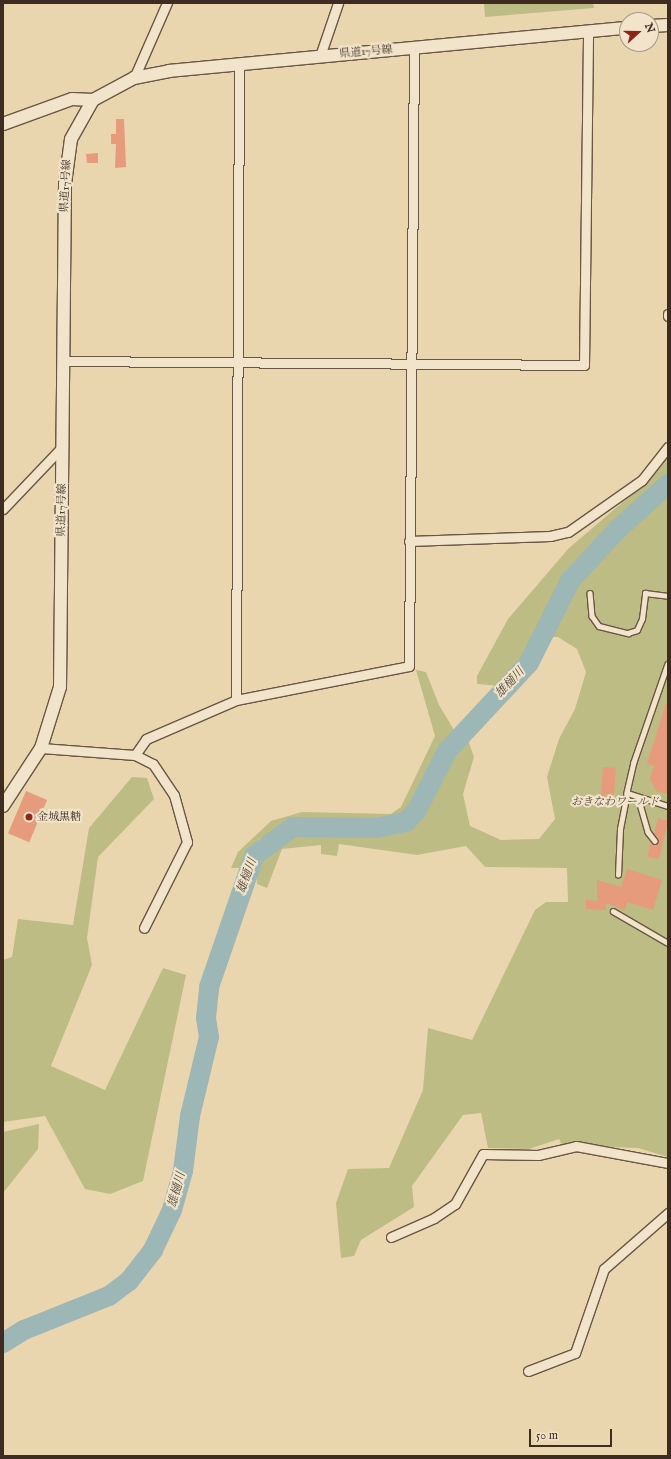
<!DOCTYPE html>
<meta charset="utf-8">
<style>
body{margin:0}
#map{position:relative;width:671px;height:1459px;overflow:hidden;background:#ead6ae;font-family:"IM FELL English","Noto Serif JP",serif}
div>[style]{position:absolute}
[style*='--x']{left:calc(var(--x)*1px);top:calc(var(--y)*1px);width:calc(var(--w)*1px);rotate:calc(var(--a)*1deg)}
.green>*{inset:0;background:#bdbc85}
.river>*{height:20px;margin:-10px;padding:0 10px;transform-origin:10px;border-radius:10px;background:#9db6b6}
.building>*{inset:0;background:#e59b7c;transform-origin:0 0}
.roads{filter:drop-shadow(1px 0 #695644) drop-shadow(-1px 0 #695644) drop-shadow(0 1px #695644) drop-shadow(0 -1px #695644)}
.lane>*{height:4.5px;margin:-2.25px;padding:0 2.25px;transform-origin:2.25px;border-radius:2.25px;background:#f1e4ca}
.street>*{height:9px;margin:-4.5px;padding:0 4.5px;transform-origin:4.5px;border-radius:4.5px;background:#f1e4ca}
.secondary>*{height:12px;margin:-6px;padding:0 6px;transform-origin:6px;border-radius:6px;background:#f1e4ca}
.dots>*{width:11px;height:11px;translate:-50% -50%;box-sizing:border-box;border:2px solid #f1e4ca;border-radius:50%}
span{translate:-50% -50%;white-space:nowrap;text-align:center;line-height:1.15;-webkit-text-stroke:4px #f1e4ca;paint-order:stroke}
.street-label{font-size:11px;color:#3e2b21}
.park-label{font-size:11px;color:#574835;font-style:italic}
.poi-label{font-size:11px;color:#3e2b21}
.left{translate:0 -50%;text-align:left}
.water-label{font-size:12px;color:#51473f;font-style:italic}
.frame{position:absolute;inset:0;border:4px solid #3e2b21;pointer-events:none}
.north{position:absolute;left:619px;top:12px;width:40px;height:40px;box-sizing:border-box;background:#f1e4ca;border:1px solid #a99a86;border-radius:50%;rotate:69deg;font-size:11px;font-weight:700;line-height:16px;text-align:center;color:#3e2b21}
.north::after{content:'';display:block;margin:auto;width:14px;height:18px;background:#8f2418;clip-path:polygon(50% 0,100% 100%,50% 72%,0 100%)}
.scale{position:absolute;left:529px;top:1429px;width:83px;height:18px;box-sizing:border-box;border:2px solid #3e2b21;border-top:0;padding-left:5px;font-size:12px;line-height:14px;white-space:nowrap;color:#3e2b21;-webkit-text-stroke:3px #f1e4ca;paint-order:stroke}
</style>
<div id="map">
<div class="green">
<i style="clip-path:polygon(484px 3px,593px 3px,594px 8px,485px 17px)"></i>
<i style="clip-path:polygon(668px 456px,668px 1157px,638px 1148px,562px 1145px,559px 1139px,529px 1149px,488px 1148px,481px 1113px,463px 1115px,412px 1186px,414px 1207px,361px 1240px,354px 1256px,341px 1258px,336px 1203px,348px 1169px,389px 1168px,423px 1090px,428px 1028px,472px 1040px,535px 910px,546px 902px,568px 902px,567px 868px,485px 867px,466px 846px,417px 855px,339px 844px,337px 856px,321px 854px,321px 845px,282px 849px,267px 888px,257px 884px,256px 867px,272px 835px,259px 839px,240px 868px,231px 868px,238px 852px,271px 821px,302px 812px,391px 814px,401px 807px,435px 736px,416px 670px,426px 672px,439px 705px,454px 730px,468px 740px,474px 757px,463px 794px,470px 826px,501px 840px,539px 839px,555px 819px,547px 777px,559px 739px,575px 709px,586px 672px,577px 649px,558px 637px,549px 637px,539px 664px,500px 686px,477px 684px,477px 676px,508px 619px,569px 548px,651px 478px)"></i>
<i style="clip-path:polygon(132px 777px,147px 778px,154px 799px,98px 857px,87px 938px,92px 965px,51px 1066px,105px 1090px,163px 968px,186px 975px,143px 1181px,110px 1194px,85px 1189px,45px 1116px,3px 1122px,3px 960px,12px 957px,18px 919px,73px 925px,89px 828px)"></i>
<i style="clip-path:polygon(39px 1124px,38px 1149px,3px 1193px,3px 1132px)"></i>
</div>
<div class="river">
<i style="--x:3;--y:1343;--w:25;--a:-32"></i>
<i style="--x:24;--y:1330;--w:92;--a:-21.8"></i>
<i style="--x:109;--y:1296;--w:25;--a:-37"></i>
<i style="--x:129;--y:1281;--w:39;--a:-52"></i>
<i style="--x:153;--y:1250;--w:44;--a:-64.6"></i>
<i style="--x:172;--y:1210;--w:41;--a:-74.2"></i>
<i style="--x:183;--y:1171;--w:55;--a:-82.7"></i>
<i style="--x:190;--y:1116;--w:81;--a:-76.5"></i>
<i style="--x:209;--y:1037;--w:19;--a:-99"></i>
<i style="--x:206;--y:1018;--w:31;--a:-84"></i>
<i style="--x:209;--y:987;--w:139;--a:-71"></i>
<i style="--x:254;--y:856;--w:49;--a:-36.6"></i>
<i style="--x:293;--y:827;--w:82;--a:0.7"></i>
<i style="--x:375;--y:828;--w:32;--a:-11"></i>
<i style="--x:406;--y:822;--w:16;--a:-47"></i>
<i style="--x:417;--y:810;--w:66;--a:-63"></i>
<i style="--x:447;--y:751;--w:120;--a:-47"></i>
<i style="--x:529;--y:663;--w:92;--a:-63.4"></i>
<i style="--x:570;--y:581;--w:69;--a:-47.3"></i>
<i style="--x:617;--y:530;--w:69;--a:-42"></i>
</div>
<div class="building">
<i style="clip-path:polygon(116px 119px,124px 119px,126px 167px,115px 168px,116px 144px,111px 144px,111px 134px,116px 134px)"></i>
<i style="clip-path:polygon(98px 153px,98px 163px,87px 163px,86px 154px)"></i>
<i style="clip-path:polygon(666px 703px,668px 703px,668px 794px,656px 791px,650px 779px,654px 766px,647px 764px)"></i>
<i style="left:603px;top:767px;width:13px;height:29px;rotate:4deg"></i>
<i style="left:26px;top:791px;width:23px;height:46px;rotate:23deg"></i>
<i style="clip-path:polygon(658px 818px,668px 821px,659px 859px,647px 857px,651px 842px,659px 842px,654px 833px)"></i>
<i style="clip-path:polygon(627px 869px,662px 880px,653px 910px,627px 902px,625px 910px,606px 903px,606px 910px,586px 909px,586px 900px,597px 901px,597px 880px,621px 887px)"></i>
</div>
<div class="roads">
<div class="lane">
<i style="--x:590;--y:593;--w:23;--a:85"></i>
<i style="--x:592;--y:616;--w:12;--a:55"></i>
<i style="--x:599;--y:626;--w:30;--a:14"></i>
<i style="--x:628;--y:633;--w:9;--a:-18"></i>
<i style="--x:637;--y:630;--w:12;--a:-66"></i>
<i style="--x:642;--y:619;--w:26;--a:-83"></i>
<i style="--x:645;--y:593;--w:23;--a:7"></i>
<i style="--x:668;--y:664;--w:104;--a:109.1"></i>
<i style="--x:634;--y:762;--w:32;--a:103"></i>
<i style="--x:627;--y:793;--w:43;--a:17.6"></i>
<i style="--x:638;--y:797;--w:36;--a:74"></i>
<i style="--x:648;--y:832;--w:11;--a:52"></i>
<i style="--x:618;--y:875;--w:46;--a:-87.5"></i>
<i style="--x:620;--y:829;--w:37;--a:-79"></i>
<i style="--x:613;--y:911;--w:64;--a:30.2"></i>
</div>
<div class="street">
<i style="--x:320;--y:56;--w:56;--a:-71.2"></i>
<i style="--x:134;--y:78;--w:82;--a:-66.3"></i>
<i style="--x:668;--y:314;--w:2;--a:90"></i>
<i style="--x:63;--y:361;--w:521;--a:0.44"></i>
<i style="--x:584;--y:365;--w:334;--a:-89.3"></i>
<i style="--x:3;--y:509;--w:87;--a:-46.4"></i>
<i style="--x:409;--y:541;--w:141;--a:-2"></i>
<i style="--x:550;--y:536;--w:18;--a:-13"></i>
<i style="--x:568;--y:532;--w:90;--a:-35.1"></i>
<i style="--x:642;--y:480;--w:42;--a:-51.8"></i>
<i style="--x:236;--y:700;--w:635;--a:-89.73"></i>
<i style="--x:41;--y:748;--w:94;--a:4.3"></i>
<i style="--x:135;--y:755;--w:20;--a:27"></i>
<i style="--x:153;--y:764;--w:37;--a:56"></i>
<i style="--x:174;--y:795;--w:49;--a:74.5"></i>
<i style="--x:187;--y:842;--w:96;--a:116.6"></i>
<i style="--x:135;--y:755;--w:19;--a:-55"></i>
<i style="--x:146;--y:739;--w:98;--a:-23.4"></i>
<i style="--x:236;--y:700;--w:176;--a:-11.1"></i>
<i style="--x:409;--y:666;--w:618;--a:-89.54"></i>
<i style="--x:391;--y:1237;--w:47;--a:-23.8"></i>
<i style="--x:434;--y:1218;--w:25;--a:-34"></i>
<i style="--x:455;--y:1204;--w:57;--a:-60.8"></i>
<i style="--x:483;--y:1154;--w:55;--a:1"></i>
<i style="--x:538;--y:1155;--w:39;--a:-13"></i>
<i style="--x:576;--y:1146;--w:94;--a:10.5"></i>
<i style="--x:528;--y:1371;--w:50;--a:-21"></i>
<i style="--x:575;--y:1353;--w:89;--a:-71"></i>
<i style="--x:604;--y:1269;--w:85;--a:-41.2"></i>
</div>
<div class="secondary">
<i style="--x:651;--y:26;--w:17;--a:-3"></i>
<i style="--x:3;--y:124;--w:73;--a:-19.9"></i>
<i style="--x:72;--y:99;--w:21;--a:3"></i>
<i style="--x:3;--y:806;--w:69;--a:-56.8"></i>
<i style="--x:41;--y:748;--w:64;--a:-72.7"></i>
<i style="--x:60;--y:687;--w:503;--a:-89.43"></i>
<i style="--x:65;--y:184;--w:45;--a:-82.4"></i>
<i style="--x:71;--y:139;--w:45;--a:-60.6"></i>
<i style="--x:93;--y:100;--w:47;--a:-28.2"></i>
<i style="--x:134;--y:78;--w:36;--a:-11"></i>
<i style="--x:169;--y:71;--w:460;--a:-5.4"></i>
</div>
</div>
<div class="dots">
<i style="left:29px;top:817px;background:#8f2418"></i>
</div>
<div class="street-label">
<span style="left:366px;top:52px;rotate:-5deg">県道17号線</span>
<span style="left:66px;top:186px;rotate:-87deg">県道17号線</span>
<span style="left:62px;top:510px;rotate:-89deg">県道17号線</span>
</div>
<div class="park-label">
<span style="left:615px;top:802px">おきなわワールド</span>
</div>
<div class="poi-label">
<span class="left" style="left:37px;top:817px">金城黒糖</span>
</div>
<div class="water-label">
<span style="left:510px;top:683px;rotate:-47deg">雄樋川</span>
<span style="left:247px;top:876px;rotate:-70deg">雄樋川</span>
<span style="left:177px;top:1190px;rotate:-75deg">雄樋川</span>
</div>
<div class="frame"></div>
<div class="north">N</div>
<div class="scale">50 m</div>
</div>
